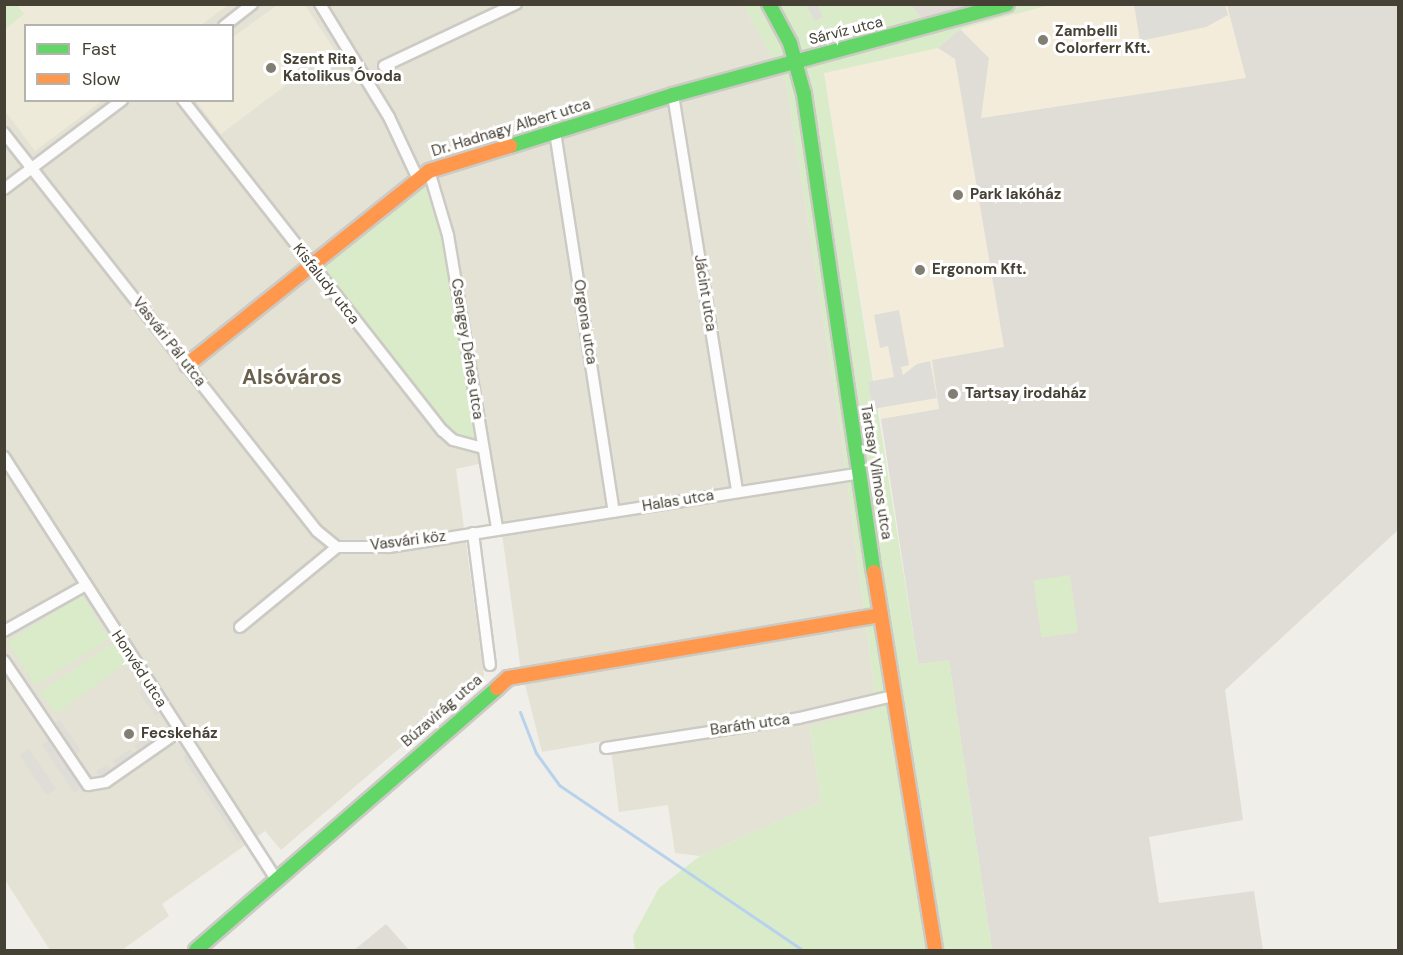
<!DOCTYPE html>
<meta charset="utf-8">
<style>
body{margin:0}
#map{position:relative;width:1403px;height:955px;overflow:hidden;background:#f0eee8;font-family:"DM Sans",sans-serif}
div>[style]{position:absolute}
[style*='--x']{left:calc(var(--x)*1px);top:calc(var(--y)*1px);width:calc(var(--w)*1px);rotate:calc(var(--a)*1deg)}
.residential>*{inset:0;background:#e4e1d5}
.commercial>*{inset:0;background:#f3ecda}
.industrial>*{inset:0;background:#e0ddd6}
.education>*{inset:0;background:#eeeada}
.green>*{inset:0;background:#d9ebc8;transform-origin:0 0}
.parking>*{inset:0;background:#dfddd8;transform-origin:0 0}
.stream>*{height:3px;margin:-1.5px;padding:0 1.5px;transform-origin:1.5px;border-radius:1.5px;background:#b8d2ee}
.roads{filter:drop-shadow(2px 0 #cccac4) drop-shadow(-2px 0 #cccac4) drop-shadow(0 2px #cccac4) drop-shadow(0 -2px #cccac4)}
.street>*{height:10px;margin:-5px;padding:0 5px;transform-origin:5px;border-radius:5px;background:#fdfcfc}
.fast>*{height:14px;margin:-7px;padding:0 7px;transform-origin:7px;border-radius:7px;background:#63d668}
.slow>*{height:14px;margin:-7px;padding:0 7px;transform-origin:7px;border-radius:7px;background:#ff974d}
.dots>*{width:16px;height:16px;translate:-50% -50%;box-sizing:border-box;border:3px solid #fff;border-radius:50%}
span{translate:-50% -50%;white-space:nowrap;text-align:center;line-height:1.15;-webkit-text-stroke:6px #fff;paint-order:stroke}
.street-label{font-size:15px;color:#454134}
.poi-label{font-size:15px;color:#454134;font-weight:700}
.left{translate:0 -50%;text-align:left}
.district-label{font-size:21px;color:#68604c;font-weight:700}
.frame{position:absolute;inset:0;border:6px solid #454134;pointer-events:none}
.legend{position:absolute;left:24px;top:24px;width:210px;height:78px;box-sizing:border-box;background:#fff;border:2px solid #b5b3ae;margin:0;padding:8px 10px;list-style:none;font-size:18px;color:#454134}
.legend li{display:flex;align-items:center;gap:12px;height:30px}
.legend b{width:30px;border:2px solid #b5b3ae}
</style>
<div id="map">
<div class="residential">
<i style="clip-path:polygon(evenodd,5px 5px,743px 5px,786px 82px,840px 426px,877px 710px,810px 727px,821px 802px,700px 856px,675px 853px,668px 805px,619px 812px,610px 740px,542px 752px,520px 664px,492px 461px,456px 469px,484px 676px,281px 850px,265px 831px,162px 904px,169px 916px,122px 950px,50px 950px,5px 880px,5px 5px,26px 26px,232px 26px,232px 100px,26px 100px,26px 26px)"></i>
</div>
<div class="commercial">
<i style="clip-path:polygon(1049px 5px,1227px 5px,1247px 78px,980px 118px,989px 58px,960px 29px)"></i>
<i style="clip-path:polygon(938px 48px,955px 58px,1004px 347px,932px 360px,939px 409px,881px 419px,824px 72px)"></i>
</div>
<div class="industrial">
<i style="clip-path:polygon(911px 5px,984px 5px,925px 24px)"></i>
<i style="clip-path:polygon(1227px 5px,1398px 5px,1398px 530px,1225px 690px,1243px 820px,1149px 837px,1159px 903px,1254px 891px,1263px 950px,992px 950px,949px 661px,918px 664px,881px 419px,939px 409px,932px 360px,1004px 347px,955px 59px,938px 48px,960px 29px,989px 58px,981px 118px,1246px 78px)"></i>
<i style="clip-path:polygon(386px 924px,409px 950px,354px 950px)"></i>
</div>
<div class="education">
<i style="clip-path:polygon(5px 5px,228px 5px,201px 25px,26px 26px,26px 100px,102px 101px,35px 151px,5px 111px)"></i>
<i style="clip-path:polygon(277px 5px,305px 5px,334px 49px,221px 134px,196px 101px,232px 100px,233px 37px)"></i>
</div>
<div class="green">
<i style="clip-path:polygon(5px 4px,17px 5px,24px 14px,5px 29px)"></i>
<i style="clip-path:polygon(743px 5px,911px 5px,926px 23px,984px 5px,1049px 5px,960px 29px,938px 48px,824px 73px,918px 664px,949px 660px,992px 950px,635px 950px,633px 936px,659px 888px,700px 856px,821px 802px,810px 726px,877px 709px,840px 426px,786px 82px)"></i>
<i style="clip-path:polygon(424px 183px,446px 247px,479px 444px,453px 435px,323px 271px,326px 263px)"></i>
<i style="left:1070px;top:575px;width:58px;height:37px;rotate:82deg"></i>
<i style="left:82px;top:595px;width:52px;height:88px;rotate:58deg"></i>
<i style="clip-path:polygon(114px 642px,126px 663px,56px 714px,40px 692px)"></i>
</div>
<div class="parking">
<i style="clip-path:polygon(806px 5px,817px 5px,823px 17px,815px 21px)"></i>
<i style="clip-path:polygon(1134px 5px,1225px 5px,1228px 15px,1206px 27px,1140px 41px)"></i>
<i style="clip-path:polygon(899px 310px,909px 365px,901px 367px,903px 375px,917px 364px,930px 361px,937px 398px,873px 409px,868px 382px,894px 377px,888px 346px,880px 348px,874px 315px)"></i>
<i style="clip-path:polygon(910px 554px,914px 588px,908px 589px,903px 555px)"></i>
<i style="left:146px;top:687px;width:29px;height:9px;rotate:54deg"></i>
<i style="left:60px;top:720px;width:37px;height:9px;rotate:56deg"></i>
<i style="clip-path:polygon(157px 729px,163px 737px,102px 780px,96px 772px,107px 764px,112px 771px,117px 767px,113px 761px,130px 749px,136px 755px,139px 753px,134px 746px)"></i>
<i style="left:50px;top:739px;width:58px;height:10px;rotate:56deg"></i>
<i style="left:29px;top:749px;width:48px;height:11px;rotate:56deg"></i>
<i style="left:192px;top:751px;width:101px;height:11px;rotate:57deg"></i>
</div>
<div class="stream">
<i style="--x:520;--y:712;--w:44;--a:68.7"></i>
<i style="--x:536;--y:753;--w:39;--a:54"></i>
<i style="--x:559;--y:785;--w:295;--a:34.1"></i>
</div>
<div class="roads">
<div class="street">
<i style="--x:320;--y:4;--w:132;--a:58.6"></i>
<i style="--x:389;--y:117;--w:68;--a:64.9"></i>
<i style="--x:224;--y:26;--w:36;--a:-38"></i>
<i style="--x:384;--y:66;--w:146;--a:-25.2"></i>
<i style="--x:673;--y:95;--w:401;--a:80.8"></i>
<i style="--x:183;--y:100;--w:421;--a:51.9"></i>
<i style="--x:443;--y:431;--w:13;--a:42"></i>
<i style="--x:453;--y:440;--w:31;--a:15"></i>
<i style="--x:555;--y:132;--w:384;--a:81.2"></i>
<i style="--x:4;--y:133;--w:506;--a:51.82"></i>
<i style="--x:317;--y:531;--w:26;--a:39"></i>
<i style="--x:429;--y:171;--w:67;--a:73.5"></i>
<i style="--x:448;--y:235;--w:298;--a:80.5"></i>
<i style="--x:4;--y:189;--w:148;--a:-37"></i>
<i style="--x:4;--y:457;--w:502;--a:57.2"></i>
<i style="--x:473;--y:533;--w:133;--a:82.7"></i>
<i style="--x:240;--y:627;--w:126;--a:-39.5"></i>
<i style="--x:337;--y:547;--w:52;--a:0"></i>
<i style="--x:389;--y:547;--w:476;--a:-8.9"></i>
<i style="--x:4;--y:631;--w:94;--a:-29.3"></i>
<i style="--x:4;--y:661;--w:150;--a:55.9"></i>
<i style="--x:88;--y:785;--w:18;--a:-9"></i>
<i style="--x:106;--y:782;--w:89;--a:-34.9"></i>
<i style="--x:606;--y:748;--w:195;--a:-8.8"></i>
<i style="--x:799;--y:718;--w:97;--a:-13.2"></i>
</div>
<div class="fast">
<i style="--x:769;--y:4;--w:44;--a:61.7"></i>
<i style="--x:790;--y:43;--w:53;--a:74.6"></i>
<i style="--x:804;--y:94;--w:483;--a:81.7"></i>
<i style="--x:510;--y:146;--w:171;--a:-17.4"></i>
<i style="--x:673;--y:95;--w:346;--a:-15.2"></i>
<i style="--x:196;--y:950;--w:399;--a:-41"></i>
</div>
<div class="slow">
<i style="--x:187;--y:365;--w:310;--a:-38.7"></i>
<i style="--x:429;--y:171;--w:85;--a:-17.2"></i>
<i style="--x:874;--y:572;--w:383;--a:80.8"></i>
<i style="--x:497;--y:688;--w:15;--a:-42"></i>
<i style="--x:508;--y:678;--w:378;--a:-9.6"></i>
</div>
</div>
<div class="dots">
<i style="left:1043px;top:40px;background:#817e73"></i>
<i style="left:271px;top:68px;background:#817e73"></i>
<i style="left:958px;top:195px;background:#817e73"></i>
<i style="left:920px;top:270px;background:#817e73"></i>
<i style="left:953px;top:394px;background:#817e73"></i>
<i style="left:129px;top:734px;background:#817e73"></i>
</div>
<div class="street-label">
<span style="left:846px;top:31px;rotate:-14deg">Sárvíz utca</span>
<span style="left:511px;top:128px;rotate:-17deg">Dr. Hadnagy Albert utca</span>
<span style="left:326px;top:284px;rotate:52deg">Kisfaludy utca</span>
<span style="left:705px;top:293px;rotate:81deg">Jácint utca</span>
<span style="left:585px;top:322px;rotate:81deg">Orgona utca</span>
<span style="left:169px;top:342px;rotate:52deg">Vasvári Pál utca</span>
<span style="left:467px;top:349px;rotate:81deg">Csengey Dénes utca</span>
<span style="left:876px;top:472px;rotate:81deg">Tartsay Vilmos utca</span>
<span style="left:678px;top:501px;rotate:-9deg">Halas utca</span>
<span style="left:408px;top:541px;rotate:-7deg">Vasvári köz</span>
<span style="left:139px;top:669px;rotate:57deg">Honvéd utca</span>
<span style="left:442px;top:711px;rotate:-41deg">Búzavirág utca</span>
<span style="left:750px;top:725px;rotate:-8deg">Baráth utca</span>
</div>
<div class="poi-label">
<span class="left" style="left:1055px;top:40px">Zambelli<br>Colorferr Kft.</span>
<span class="left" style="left:283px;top:68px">Szent Rita<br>Katolikus Óvoda</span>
<span class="left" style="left:970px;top:195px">Park lakóház</span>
<span class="left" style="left:932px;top:270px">Ergonom Kft.</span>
<span class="left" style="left:965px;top:394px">Tartsay irodaház</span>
<span class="left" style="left:141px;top:734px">Fecskeház</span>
</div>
<div class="district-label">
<span style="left:292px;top:377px">Alsóváros</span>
</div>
<div class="frame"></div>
<ul class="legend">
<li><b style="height:8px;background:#63d668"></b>Fast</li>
<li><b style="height:8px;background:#ff974d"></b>Slow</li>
</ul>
</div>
